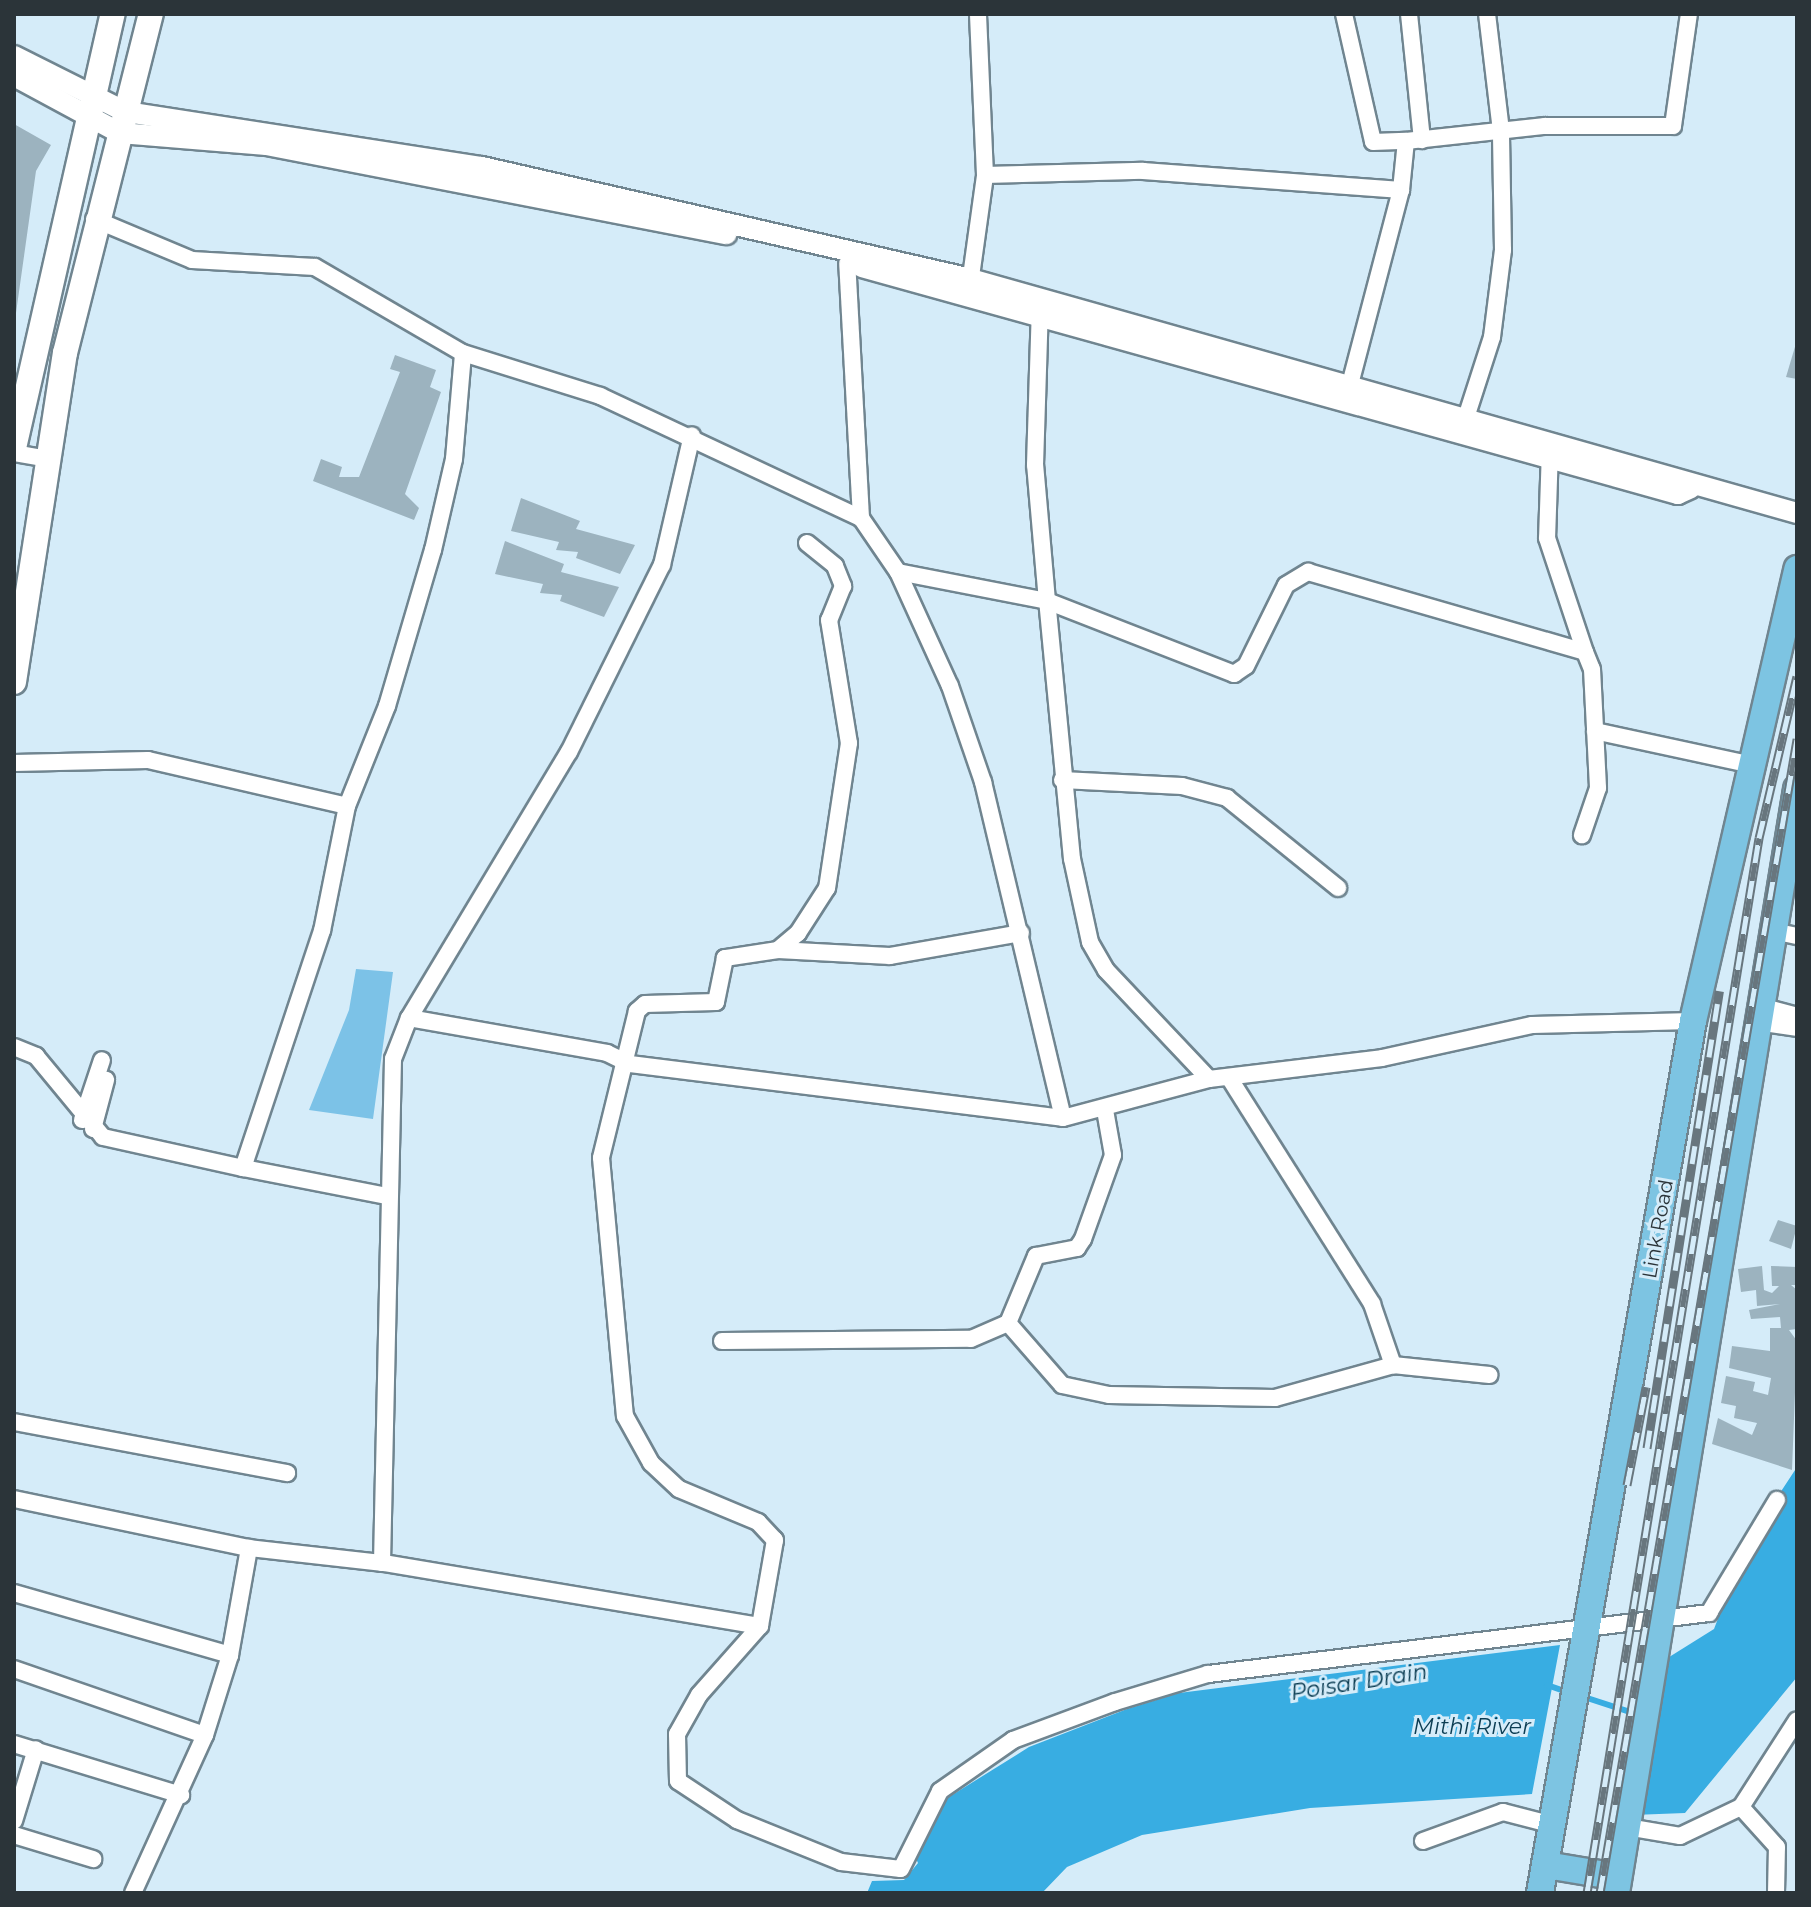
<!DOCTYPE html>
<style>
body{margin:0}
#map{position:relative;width:1811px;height:1907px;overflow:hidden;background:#d5ecf9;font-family:Montserrat,sans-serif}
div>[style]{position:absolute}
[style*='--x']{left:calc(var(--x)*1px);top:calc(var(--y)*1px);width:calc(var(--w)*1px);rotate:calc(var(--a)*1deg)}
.green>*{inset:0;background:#7cc2e7}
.water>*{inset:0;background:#38ade2}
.stream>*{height:6px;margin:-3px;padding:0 3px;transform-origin:3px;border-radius:3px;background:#38ade2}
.building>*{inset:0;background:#9cb3bf}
.roads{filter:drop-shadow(2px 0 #708590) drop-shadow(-2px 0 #708590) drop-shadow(0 2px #708590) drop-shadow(0 -2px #708590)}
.minor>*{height:16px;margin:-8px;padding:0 8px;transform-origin:8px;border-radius:8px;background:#fff}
.tertiary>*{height:20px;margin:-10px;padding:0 10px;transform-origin:10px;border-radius:10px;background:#fff}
.secondary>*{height:24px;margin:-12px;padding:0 12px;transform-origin:12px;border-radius:12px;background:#fff}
.primary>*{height:26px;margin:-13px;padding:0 13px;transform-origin:13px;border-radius:13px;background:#7dc4e2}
.rail>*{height:9px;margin-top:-4.5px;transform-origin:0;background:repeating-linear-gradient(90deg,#d5ecf9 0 18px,#68767e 0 36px);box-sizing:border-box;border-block:2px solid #68767e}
span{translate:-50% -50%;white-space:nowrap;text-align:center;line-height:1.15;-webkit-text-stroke:6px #d5ecf9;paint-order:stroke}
.street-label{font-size:20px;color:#2b3439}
.water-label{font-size:22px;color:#0b3d53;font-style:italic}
.frame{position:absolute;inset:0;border:16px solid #2b3439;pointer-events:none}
</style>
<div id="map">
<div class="green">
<i style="clip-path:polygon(356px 969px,393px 972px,373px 1119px,309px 1110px,349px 1010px)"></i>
</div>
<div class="water">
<i style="clip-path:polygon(1797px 1467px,1797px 1677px,1685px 1813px,1633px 1815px,1666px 1659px,1714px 1629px,1746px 1545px)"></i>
<i style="clip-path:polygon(1560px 1645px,1532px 1794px,1310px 1808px,1142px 1835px,1067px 1867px,1042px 1893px,867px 1893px,872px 1881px,904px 1880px,918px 1863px,910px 1846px,941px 1802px,1029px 1747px,1127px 1709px,1179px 1693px)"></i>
</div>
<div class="stream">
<i style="--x:1547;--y:1685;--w:24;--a:19"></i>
<i style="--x:1581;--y:1696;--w:61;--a:18.1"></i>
</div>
<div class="building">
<i style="clip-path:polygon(14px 124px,51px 145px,36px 171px,16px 313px)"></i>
<i style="clip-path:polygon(1797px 340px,1797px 379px,1786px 377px)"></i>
<i style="clip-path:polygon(395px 355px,436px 370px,430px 387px,441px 392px,405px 494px,419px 508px,414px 520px,313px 481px,321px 459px,342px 467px,339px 477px,359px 477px,400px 372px,390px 369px)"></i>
<i style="clip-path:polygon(521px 498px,580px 521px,576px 529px,635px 545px,620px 574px,576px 558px,578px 552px,556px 550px,559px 542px,511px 531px)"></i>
<i style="clip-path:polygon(505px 541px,564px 564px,561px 572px,619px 587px,604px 617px,560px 601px,562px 595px,540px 593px,543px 584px,495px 574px)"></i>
<i style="clip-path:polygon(1778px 1220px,1797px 1226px,1791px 1249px,1769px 1241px)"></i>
<i style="clip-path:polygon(1762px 1266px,1764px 1290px,1772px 1293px,1779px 1286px,1772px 1286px,1771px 1266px,1797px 1267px,1797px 1285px,1791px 1285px,1797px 1290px,1797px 1329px,1789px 1330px,1797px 1341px,1792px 1470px,1712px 1444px,1718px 1418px,1752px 1435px,1757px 1423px,1734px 1418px,1736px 1406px,1721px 1403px,1726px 1376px,1755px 1382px,1753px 1391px,1768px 1395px,1771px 1378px,1729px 1368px,1732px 1346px,1770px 1351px,1770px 1328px,1781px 1328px,1780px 1317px,1751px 1319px,1749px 1310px,1780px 1304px,1757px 1306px,1756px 1290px,1741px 1292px,1738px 1269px)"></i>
</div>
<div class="roads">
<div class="minor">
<i style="--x:1344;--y:14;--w:131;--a:77.2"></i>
<i style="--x:1373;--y:142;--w:33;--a:-2"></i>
<i style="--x:1409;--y:14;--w:127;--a:84.1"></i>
<i style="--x:985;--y:175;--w:158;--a:-1.5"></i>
<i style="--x:1143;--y:171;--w:259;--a:4.2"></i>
<i style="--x:1401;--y:190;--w:213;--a:104.7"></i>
<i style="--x:1401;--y:190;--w:49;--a:-84.2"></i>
<i style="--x:1406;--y:141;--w:140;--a:-6.2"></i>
<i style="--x:1545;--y:126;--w:128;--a:0"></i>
<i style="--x:1673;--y:126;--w:113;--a:-81.9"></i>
<i style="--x:94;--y:219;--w:106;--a:22.7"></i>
<i style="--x:192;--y:260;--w:123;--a:3.3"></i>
<i style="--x:315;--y:267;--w:171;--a:30.2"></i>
<i style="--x:463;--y:353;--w:144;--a:17.4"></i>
<i style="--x:600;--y:396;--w:288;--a:25.1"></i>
<i style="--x:861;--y:518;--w:255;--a:-93.1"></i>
<i style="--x:969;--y:291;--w:117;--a:-82.1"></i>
<i style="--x:985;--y:175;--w:161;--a:-92.5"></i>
<i style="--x:1462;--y:430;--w:98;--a:-72.1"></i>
<i style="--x:1492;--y:337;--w:88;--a:-82.8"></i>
<i style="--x:1503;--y:250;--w:119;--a:-91"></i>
<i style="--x:1501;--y:131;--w:118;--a:-96.8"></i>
<i style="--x:1550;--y:449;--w:89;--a:91.9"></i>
<i style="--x:1547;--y:538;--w:120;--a:71.6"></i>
<i style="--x:14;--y:453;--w:35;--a:10"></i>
<i style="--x:861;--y:518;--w:65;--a:55.6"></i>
<i style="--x:898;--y:572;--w:152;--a:11"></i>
<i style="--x:1047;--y:601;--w:137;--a:-95"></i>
<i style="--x:1035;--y:465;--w:157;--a:-88.2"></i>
<i style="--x:807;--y:543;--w:36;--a:39"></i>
<i style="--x:835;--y:566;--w:22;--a:68"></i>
<i style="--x:843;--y:586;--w:37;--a:112"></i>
<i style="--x:829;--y:620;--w:125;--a:80.8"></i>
<i style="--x:849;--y:743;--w:147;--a:98.6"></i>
<i style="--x:827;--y:888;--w:54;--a:122.8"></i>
<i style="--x:798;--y:933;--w:26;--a:140"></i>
<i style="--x:778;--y:950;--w:54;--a:171.4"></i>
<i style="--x:725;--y:958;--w:45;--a:101.6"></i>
<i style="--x:716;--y:1002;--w:71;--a:178.4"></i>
<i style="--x:645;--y:1004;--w:11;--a:139"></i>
<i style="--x:637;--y:1011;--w:151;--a:103.8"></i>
<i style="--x:601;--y:1158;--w:259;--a:84.7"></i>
<i style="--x:625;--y:1416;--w:54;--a:61"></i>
<i style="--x:651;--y:1463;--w:38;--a:43"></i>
<i style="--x:679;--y:1489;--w:86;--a:22.7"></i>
<i style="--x:758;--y:1522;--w:25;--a:47"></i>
<i style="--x:775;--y:1540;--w:87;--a:99.9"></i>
<i style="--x:760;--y:1626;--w:92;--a:131.5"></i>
<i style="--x:699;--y:1695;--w:45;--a:119.4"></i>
<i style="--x:677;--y:1734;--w:47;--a:88.8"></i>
<i style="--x:678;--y:1781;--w:71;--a:33.5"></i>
<i style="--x:737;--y:1820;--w:112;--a:22"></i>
<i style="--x:841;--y:1862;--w:60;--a:6.7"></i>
<i style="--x:901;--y:1869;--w:87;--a:-63.4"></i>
<i style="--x:940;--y:1791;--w:89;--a:-34.9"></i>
<i style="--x:1013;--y:1740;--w:109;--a:-20.4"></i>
<i style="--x:1115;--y:1702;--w:97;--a:-16.8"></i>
<i style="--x:1208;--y:1674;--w:505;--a:-6.94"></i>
<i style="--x:1709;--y:1613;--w:132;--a:-59"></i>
<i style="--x:898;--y:572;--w:125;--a:65.5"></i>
<i style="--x:950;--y:686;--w:102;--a:71"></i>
<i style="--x:983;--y:782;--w:345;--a:76.6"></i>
<i style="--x:1595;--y:731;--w:156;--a:12.2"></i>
<i style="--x:14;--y:763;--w:134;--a:-1.3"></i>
<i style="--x:148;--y:760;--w:204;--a:13"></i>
<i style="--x:1062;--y:780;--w:120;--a:2.9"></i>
<i style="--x:1182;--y:786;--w:47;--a:14.9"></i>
<i style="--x:1227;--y:798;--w:143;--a:39"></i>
<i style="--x:1773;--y:931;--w:25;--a:12"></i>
<i style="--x:778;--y:950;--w:112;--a:3.1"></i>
<i style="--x:890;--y:956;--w:133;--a:-10"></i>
<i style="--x:1760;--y:1006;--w:38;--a:15"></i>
<i style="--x:409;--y:1018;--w:310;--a:-59"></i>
<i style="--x:569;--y:752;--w:209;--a:-63.6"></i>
<i style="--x:662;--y:565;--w:133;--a:-77"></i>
<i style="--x:1757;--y:1022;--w:40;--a:8.5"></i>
<i style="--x:14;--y:1047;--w:24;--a:22"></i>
<i style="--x:36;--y:1056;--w:105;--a:50.4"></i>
<i style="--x:103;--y:1137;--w:143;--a:12.5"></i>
<i style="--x:243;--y:1168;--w:250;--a:-71.6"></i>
<i style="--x:322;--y:931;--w:127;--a:-78.7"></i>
<i style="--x:347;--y:806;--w:108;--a:-68.2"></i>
<i style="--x:387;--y:706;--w:163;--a:-73.6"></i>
<i style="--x:433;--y:550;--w:93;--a:-77"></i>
<i style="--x:454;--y:459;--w:106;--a:-85.1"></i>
<i style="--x:1209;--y:1079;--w:150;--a:-133.4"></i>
<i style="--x:1106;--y:970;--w:32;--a:-120"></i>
<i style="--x:1090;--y:942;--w:85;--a:-102.2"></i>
<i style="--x:1072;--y:859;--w:259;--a:-95.5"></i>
<i style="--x:1047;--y:601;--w:201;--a:21.3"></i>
<i style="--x:1234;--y:674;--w:14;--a:-34"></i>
<i style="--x:1246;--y:666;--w:90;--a:-63.7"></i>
<i style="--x:1286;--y:585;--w:26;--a:-31"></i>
<i style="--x:1308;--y:572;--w:288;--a:16.1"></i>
<i style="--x:1585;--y:652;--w:18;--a:68"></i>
<i style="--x:1592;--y:669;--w:119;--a:87.1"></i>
<i style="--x:1598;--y:788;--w:50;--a:108.8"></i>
<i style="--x:1230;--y:1079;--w:266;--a:57.7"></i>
<i style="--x:1372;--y:1304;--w:65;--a:71"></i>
<i style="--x:82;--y:1120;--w:63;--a:-71.6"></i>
<i style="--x:93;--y:1129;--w:51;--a:-75.1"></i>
<i style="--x:243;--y:1168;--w:147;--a:11"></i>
<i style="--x:1008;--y:1323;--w:82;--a:48.9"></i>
<i style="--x:1062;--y:1385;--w:48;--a:12"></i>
<i style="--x:1109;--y:1395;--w:166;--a:1"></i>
<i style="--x:1275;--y:1398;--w:123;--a:-15.6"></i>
<i style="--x:1393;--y:1365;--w:97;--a:5.9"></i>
<i style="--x:722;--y:1341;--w:249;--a:-0.5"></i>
<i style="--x:971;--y:1339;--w:40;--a:-23.4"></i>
<i style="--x:1008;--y:1323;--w:73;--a:-67.3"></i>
<i style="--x:1036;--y:1256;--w:42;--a:-11"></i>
<i style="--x:1077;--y:1248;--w:11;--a:-56"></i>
<i style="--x:1083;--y:1239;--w:89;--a:-70.3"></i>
<i style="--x:1113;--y:1155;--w:46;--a:-100.1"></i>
<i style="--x:14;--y:1422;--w:278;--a:10.6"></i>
<i style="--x:14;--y:1499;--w:240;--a:11.8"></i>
<i style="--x:249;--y:1548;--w:134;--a:6.4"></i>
<i style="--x:14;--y:1593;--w:225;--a:16"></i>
<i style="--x:760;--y:1626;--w:383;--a:-170.5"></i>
<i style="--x:382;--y:1563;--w:504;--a:-88.75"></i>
<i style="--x:393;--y:1059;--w:44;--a:-68.7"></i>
<i style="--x:409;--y:1018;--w:201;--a:10"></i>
<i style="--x:607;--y:1053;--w:25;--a:26"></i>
<i style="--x:630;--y:1064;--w:436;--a:7.1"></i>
<i style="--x:1063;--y:1118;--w:151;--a:-15"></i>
<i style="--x:1209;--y:1079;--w:174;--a:-6.9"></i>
<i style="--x:1382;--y:1058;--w:154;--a:-12.4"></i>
<i style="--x:1532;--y:1025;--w:161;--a:-1.4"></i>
<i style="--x:14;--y:1669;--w:202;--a:19.1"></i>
<i style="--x:14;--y:1744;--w:175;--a:17"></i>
<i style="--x:14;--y:1821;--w:75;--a:-73"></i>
<i style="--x:1627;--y:1827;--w:54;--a:9.6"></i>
<i style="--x:1680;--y:1836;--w:68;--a:-25.4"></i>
<i style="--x:14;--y:1835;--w:83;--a:16.9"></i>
<i style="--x:1423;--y:1841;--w:85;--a:-19.9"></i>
<i style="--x:1503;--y:1812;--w:52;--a:14.6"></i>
<i style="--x:133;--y:1893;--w:174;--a:-65.5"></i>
<i style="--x:205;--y:1735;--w:84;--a:-72.6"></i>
<i style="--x:230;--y:1655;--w:109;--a:-79.9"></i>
<i style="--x:1776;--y:1893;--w:46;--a:-88.8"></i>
<i style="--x:1777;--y:1847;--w:54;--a:-132"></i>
<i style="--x:1741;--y:1807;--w:103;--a:-57.2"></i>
</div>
<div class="tertiary">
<i style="--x:14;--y:56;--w:125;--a:26.6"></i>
<i style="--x:126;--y:112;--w:360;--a:8.8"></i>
<i style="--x:482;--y:167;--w:502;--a:12.9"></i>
<i style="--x:971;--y:279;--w:859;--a:15.82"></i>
<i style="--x:14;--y:76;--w:120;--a:28.3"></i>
<i style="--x:120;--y:133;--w:147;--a:4.7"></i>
<i style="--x:267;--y:145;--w:468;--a:11"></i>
<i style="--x:862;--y:267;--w:847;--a:15.55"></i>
<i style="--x:1678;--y:494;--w:14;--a:-25"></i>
</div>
<div class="secondary">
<i style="--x:14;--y:448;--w:445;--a:-77.2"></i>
<i style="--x:14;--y:682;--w:333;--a:-81.2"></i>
<i style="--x:65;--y:353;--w:350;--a:-75.8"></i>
</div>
<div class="primary">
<i style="--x:1546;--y:1865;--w:73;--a:9.5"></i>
<i style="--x:1540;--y:1893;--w:885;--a:-80.05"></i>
<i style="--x:1693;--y:1021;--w:464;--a:-77"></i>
<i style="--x:1616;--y:1893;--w:1119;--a:-80.69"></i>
</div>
</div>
<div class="rail">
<i style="--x:1647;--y:1448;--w:463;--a:-81"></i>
<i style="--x:1627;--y:1485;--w:100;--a:-79"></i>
<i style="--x:1587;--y:1893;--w:1069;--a:-80.74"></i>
<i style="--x:1759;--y:838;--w:166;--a:-76.8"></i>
<i style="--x:1600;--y:1893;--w:1171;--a:-80.31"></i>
</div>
<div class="street-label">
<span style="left:1658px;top:1229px;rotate:-80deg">Link Road</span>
</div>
<div class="water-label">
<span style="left:1359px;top:1682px;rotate:-9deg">Poisar Drain</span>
<span style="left:1472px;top:1727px">Mithi River</span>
</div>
<div class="frame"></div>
</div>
